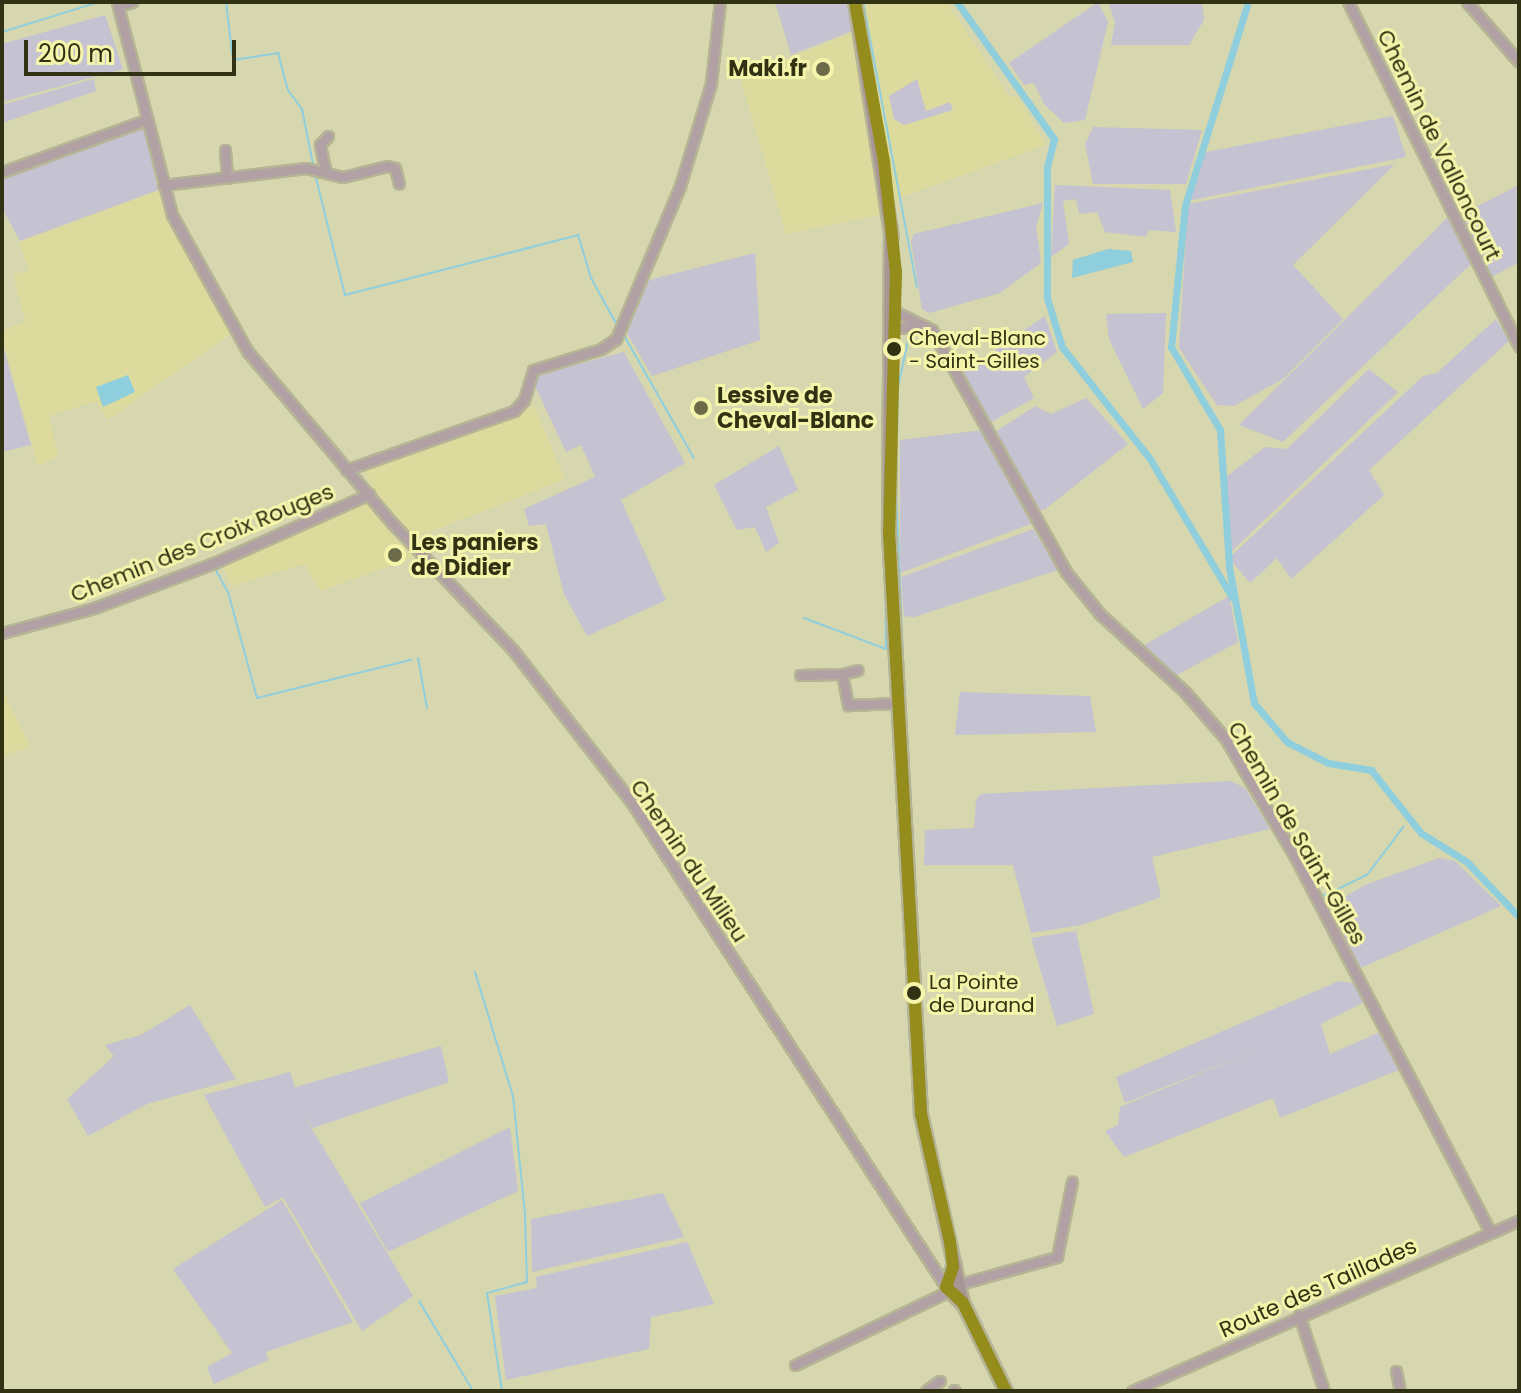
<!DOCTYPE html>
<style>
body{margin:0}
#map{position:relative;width:1521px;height:1393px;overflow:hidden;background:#d6d6af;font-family:Poppins,sans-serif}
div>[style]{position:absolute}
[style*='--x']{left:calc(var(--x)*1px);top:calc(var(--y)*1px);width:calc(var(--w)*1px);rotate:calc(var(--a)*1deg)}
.built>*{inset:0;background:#dcdb9d}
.green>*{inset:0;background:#c5c2d1}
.water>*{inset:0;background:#8fcedd}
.stream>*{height:2px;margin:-1px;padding:0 1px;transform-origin:1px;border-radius:1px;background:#8fcedd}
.canal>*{height:7px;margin:-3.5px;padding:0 3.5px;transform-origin:3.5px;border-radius:3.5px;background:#8fcedd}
.roads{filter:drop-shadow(2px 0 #b5b596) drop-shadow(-2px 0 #b5b596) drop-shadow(0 2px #b5b596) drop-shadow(0 -2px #b5b596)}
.minor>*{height:9px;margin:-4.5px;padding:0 4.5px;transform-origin:4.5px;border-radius:4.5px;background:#b1a1a4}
.major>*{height:12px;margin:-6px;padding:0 6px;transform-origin:6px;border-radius:6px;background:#a89595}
.bus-1>*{height:12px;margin:-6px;padding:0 6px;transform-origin:6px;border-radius:6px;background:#948d1c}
.dots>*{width:22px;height:22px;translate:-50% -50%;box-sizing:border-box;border:4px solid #f4f4ab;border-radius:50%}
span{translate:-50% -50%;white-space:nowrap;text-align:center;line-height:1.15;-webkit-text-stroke:6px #f4f4ab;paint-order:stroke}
.bus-label{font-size:20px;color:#313113}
.left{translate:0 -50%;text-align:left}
.poi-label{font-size:22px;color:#313113;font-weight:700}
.right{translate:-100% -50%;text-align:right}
.street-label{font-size:22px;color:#313113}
.frame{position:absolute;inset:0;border:4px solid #313113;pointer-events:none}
.scale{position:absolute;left:24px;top:40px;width:212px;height:36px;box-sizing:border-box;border:4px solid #313113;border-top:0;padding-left:10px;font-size:24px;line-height:28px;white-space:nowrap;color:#313113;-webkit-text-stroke:6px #f4f4ab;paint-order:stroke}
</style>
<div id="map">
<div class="built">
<i style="clip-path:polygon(865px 2px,947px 2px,1009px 97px,1017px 96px,1046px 145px,902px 197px,881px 215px,786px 234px,740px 77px,868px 27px)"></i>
<i style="clip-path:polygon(158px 191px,232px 333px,107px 420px,97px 401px,49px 416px,58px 456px,38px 466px,2px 337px,2px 331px,25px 321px,13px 275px,29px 270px,19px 242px)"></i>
<i style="clip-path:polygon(534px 406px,565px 479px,415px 538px,382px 503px,362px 469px)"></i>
<i style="clip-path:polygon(367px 501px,418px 556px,320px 591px,305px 564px,232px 586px,222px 563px)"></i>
<i style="clip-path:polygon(2px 688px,30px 747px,2px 756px)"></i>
</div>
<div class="green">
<i style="clip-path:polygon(775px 2px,846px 2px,852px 31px,791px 55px)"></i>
<i style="clip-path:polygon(1098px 2px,1108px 22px,1085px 120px,1064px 123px,1044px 104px,1034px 83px,1024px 85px,1009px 63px)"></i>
<i style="clip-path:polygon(1108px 2px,1202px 2px,1204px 20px,1189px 45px,1111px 45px,1115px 22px)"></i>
<i style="clip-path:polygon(105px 15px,123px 69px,2px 102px,2px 44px)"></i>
<i style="clip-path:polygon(94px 79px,96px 91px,2px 123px,2px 105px)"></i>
<i style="clip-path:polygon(917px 79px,926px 111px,950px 102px,953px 110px,904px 125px,894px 119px,889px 96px)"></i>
<i style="clip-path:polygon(1393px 116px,1406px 157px,1188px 201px,1201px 153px)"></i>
<i style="clip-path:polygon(143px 124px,158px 190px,20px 241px,2px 208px,2px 175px)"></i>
<i style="clip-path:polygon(1093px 127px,1202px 130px,1186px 184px,1093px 184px,1085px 144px)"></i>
<i style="clip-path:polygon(1395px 164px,1293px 265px,1343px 319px,1283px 379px,1234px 406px,1217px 405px,1179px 348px,1188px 204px)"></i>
<i style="clip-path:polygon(1055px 185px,1170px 190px,1176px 232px,1149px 230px,1146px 237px,1105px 232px,1097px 212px,1079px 214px,1076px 199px,1063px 201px,1069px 244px,1051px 257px)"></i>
<i style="clip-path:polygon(1519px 185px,1519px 262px,1490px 278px,1458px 216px)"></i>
<i style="clip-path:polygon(1043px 203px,1036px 227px,1041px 263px,1000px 293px,929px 313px,922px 309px,911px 241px,914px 234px)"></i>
<i style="clip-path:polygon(1451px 214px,1474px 261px,1283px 442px,1239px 425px)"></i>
<i style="clip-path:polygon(755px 253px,760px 340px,652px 376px,627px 333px,649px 280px)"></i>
<i style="clip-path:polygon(1166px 313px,1163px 393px,1143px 409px,1109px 339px,1106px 314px)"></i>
<i style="clip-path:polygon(1045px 316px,1057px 352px,1024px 377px,1034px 398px,988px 424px,961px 374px)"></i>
<i style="clip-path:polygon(1496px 319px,1509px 341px,1369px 470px,1384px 495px,1291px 579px,1277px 558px,1250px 583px,1229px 558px,1423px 376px,1437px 373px)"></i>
<i style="clip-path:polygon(2px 343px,31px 445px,2px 452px)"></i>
<i style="clip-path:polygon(624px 352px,685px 463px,621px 500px,666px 600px,587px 636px,564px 594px,546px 524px,529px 526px,524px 509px,595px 477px,581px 445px,566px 452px,534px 384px,540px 374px)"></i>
<i style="clip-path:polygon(1369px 369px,1398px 392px,1230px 553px,1226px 477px,1265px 447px,1287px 449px)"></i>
<i style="clip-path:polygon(1086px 398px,1128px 444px,1044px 510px,1035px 510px,992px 434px,1035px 406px,1051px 414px)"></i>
<i style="clip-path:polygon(983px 430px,1031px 524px,900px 573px,900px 440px)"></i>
<i style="clip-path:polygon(779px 446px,798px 490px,766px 507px,779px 543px,766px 552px,755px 527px,737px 530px,714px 485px)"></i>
<i style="clip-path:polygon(1033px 529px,1058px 570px,914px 617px,904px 616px,901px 577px)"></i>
<i style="clip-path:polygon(1229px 596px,1238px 642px,1175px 676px,1141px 647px)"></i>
<i style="clip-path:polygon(960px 692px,1090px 696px,1096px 732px,955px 735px)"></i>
<i style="clip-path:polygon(1231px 781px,1245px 788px,1270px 829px,1152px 857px,1161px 897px,1082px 925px,1031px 933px,1013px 865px,924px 865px,925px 830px,974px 828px,976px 800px,981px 794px)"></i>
<i style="clip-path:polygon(1439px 858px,1455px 861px,1501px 906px,1363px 967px,1355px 966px,1328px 907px,1365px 885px)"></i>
<i style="clip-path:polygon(1076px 931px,1094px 1014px,1057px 1026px,1031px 938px)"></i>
<i style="clip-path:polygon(1339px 981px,1354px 983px,1364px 1002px,1321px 1024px,1330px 1054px,1380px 1032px,1401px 1069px,1280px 1118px,1273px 1098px,1124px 1157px,1105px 1131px,1118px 1125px,1120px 1107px,1257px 1050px,1125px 1103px,1116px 1077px)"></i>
<i style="clip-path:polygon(190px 1005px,236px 1079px,147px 1104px,88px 1136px,67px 1099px,114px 1056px,105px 1045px,141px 1035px)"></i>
<i style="clip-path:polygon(441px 1046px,449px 1082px,313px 1128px,308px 1119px,312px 1129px,413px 1296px,362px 1331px,283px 1197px,265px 1207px,204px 1095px,290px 1072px,295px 1087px)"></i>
<i style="clip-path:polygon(510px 1127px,518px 1191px,388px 1252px,360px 1203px)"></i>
<i style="clip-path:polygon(663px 1193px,684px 1237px,532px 1272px,531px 1219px)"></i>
<i style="clip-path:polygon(282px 1200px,353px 1322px,266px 1352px,268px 1360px,214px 1384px,207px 1367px,232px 1353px,173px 1269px)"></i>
<i style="clip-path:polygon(687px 1242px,714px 1304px,651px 1317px,649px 1349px,506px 1380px,495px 1296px,537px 1288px,536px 1277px)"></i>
</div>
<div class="water">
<i style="clip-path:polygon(1108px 249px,1131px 251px,1133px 262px,1072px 278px,1073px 260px)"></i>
<i style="clip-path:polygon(128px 375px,135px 392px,103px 407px,96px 387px)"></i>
</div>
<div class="stream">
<i style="--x:226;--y:2;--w:58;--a:83.1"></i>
<i style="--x:233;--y:60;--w:46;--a:-8.8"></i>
<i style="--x:278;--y:53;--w:38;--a:75"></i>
<i style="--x:288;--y:90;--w:24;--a:54"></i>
<i style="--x:302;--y:109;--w:56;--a:78.7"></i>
<i style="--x:863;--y:2;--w:290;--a:79.3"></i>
<i style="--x:2;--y:32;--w:102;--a:-17.2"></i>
<i style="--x:315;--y:174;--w:125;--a:76.1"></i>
<i style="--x:345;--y:295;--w:241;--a:-14.4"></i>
<i style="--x:578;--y:235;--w:45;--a:73.2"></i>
<i style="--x:591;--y:278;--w:56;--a:61.1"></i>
<i style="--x:622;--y:332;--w:145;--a:60.3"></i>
<i style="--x:214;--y:567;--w:29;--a:61"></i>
<i style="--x:228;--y:592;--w:110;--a:74.7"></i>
<i style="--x:257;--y:698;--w:159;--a:-13.9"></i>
<i style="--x:804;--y:618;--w:88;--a:20.7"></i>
<i style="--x:886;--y:649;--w:254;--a:-90.5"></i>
<i style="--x:7;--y:626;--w:18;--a:-13"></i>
<i style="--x:418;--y:658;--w:51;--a:79.8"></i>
<i style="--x:906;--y:734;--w:244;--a:-92.3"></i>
<i style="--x:896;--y:490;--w:103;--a:-88.9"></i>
<i style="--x:898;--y:387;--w:52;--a:-77.8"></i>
<i style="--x:1321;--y:897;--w:51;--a:-25.6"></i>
<i style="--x:1367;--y:875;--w:61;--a:-52.9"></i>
<i style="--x:475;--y:972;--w:130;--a:73"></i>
<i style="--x:513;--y:1096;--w:120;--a:84.2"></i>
<i style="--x:525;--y:1215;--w:67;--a:88.3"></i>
<i style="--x:527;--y:1282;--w:41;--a:164.6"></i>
<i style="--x:487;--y:1293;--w:99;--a:81.3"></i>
<i style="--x:419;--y:1301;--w:105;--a:59"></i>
</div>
<div class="canal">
<i style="--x:957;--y:2;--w:168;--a:54.7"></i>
<i style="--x:1054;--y:139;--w:30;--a:104"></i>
<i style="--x:1047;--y:168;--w:130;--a:90"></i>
<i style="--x:1047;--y:298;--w:51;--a:73"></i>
<i style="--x:1062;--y:347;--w:142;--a:51.8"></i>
<i style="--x:1150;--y:459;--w:161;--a:59.3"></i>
<i style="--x:1248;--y:2;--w:213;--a:107.2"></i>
<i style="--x:1185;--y:205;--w:143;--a:95.6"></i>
<i style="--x:1171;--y:347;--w:96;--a:59.4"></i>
<i style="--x:1220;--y:430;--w:137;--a:86.2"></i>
<i style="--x:1229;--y:567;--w:138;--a:79.6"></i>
<i style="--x:1254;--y:703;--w:51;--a:49.8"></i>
<i style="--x:1287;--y:742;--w:46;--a:27.1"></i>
<i style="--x:1328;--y:763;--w:44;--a:9.2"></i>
<i style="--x:1371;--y:770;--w:80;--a:51.6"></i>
<i style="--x:1421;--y:833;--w:54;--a:32.2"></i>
<i style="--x:1467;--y:862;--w:76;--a:46.6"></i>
</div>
<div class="roads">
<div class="minor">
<i style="--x:117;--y:2;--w:220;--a:75.5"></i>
<i style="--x:172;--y:215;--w:157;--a:61"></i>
<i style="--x:248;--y:352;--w:225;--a:49.9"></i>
<i style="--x:393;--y:524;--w:174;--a:46.4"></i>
<i style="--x:513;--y:650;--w:194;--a:52.1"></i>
<i style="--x:632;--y:803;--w:577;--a:57.03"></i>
<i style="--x:1348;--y:2;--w:385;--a:63.6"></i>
<i style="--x:1467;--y:2;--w:79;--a:49.1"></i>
<i style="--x:118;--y:6;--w:15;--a:-16"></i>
<i style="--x:225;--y:150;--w:28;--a:86"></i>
<i style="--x:325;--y:169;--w:25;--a:-102"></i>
<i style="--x:320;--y:145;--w:12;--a:-48"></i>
<i style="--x:2;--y:172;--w:153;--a:-19.9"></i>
<i style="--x:163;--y:185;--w:144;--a:-6.8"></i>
<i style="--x:306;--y:168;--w:38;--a:14"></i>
<i style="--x:343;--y:177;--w:45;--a:-14"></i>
<i style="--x:387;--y:166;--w:8;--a:14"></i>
<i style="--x:395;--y:168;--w:16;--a:76"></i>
<i style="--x:893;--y:317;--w:11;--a:75"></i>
<i style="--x:896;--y:328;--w:29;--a:-4"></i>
<i style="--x:891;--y:319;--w:9;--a:-54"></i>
<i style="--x:896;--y:312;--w:40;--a:26.6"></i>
<i style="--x:932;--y:330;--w:277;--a:61"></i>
<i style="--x:1066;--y:572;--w:54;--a:51"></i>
<i style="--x:1100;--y:614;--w:115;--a:42.5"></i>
<i style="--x:1185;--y:692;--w:61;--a:49"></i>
<i style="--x:1225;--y:738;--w:138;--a:59.5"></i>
<i style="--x:1295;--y:857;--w:423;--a:62.5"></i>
<i style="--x:346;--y:470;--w:178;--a:-19.4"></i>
<i style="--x:514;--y:411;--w:15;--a:-48"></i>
<i style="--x:524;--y:400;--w:31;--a:-73"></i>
<i style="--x:533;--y:370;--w:71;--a:-17.2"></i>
<i style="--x:601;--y:349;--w:18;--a:-34"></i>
<i style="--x:616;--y:339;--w:166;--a:-67.3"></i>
<i style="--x:680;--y:186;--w:108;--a:-73.2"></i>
<i style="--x:711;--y:83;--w:81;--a:-83.7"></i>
<i style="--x:2;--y:633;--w:95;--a:-15.2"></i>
<i style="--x:94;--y:608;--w:128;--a:-20.6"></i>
<i style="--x:214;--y:563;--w:170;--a:-24"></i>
<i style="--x:842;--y:674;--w:16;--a:-14"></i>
<i style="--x:800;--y:675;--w:42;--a:-1.4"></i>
<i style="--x:842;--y:674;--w:32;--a:79"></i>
<i style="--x:848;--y:705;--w:50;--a:-2.3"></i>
<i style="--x:960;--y:1284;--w:101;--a:-15.6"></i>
<i style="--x:1057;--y:1257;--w:77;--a:-78.8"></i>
<i style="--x:1299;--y:1315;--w:80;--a:71.8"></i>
<i style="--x:795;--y:1365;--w:171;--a:-25.7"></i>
<i style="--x:1396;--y:1371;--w:20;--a:79"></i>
<i style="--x:954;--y:1390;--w:1;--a:45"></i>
<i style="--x:926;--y:1391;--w:17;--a:-36"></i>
<i style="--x:1132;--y:1391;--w:423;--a:-23.8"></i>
</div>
<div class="major">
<i style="--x:855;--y:2;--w:238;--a:81.1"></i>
<i style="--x:891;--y:229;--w:303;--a:90.4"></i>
<i style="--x:889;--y:532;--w:583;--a:86.85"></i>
<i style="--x:921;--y:1114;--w:194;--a:77.5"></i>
<i style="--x:963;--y:1303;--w:98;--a:64"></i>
<i style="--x:953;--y:1267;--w:21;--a:109"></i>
<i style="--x:946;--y:1287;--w:23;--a:45"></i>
</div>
</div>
<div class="bus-1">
<i style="--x:855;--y:2;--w:163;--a:79.7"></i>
<i style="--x:884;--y:162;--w:111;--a:83.8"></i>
<i style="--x:896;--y:272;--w:260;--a:91.5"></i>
<i style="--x:889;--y:532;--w:583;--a:86.85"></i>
<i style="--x:921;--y:1114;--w:131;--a:77.2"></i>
<i style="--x:950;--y:1242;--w:25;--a:83"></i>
<i style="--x:953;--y:1267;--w:21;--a:109"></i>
<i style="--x:946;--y:1287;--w:23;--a:43"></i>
<i style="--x:963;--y:1303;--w:98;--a:64"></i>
</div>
<div class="dots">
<i style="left:823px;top:69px;background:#6b6b4a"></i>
<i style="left:894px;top:349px;background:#313113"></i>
<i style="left:701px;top:408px;background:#6b6b4a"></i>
<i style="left:395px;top:555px;background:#6b6b4a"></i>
<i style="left:914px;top:993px;background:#313113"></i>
</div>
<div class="bus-label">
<span class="left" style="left:909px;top:350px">Cheval-Blanc<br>- Saint-Gilles</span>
<span class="left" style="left:929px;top:994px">La Pointe<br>de Durand</span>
</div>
<div class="poi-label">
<span class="right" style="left:807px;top:69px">Maki.fr</span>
<span class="left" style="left:717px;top:408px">Lessive de<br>Cheval-Blanc</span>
<span class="left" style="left:411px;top:555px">Les paniers<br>de Didier</span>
</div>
<div class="street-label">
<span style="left:1439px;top:145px;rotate:64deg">Chemin de Valloncourt</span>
<span style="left:202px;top:543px;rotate:-22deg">Chemin des Croix Rouges</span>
<span style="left:1297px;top:833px;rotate:60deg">Chemin de Saint-Gilles</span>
<span style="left:689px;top:861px;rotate:56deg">Chemin du Milieu</span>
<span style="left:1318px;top:1288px;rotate:-24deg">Route des Taillades</span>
</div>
<div class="frame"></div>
<div class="scale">200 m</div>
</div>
